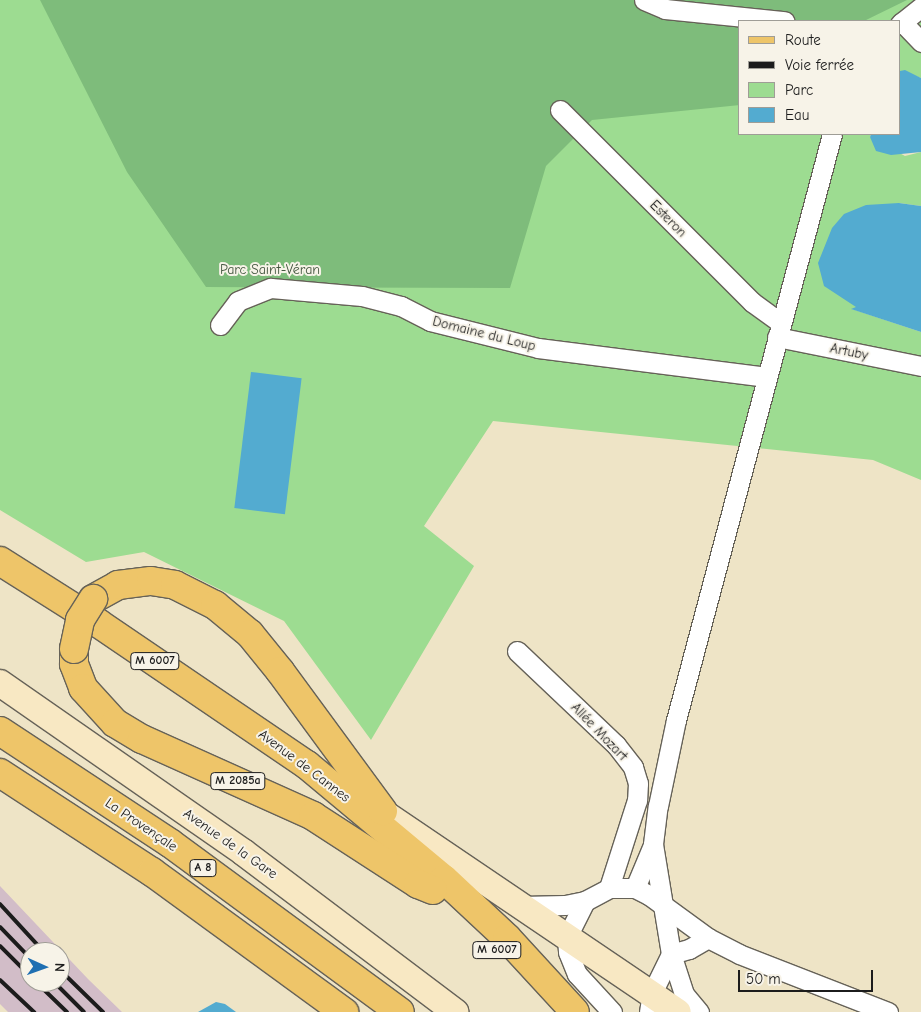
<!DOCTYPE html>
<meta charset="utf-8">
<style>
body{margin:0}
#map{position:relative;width:921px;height:1012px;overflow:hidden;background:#eee4c6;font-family:"Comic Neue",sans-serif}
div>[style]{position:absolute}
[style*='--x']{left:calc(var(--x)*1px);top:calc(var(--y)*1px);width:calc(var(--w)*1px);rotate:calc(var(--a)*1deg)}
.industrial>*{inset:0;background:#d2bdc8}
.green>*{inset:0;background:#9ddc91}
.forest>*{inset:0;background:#7ebc7b}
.water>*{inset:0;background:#53abd0;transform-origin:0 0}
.roads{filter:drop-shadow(1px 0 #666258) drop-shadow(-1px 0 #666258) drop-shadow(0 1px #666258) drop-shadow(0 -1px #666258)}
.minor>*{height:19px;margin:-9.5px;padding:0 9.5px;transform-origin:9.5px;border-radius:9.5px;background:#fff}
.secondary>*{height:26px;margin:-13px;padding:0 13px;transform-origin:13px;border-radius:13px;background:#f8e8c3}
.primary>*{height:28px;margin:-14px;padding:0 14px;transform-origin:14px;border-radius:14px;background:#eec569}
.motorway>*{height:28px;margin:-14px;padding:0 14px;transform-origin:14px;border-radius:14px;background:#eec569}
.rail>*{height:4px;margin:-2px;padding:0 2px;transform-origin:2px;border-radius:2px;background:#1c1c1c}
.bridges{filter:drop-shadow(1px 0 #666258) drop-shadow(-1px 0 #666258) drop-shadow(0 1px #666258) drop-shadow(0 -1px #666258)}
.primary-bridge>*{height:28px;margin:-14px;padding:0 14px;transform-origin:14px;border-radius:14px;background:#eec569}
span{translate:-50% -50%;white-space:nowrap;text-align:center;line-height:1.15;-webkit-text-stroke:4px #f7f3e8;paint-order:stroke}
.shield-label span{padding:1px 4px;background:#f7f3e8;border:1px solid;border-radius:4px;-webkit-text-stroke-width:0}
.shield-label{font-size:12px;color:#1c1c1c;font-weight:700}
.street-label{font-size:14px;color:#1c1c1c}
.park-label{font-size:14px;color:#43563f}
.legend{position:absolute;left:738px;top:20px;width:162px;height:115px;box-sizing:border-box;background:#f7f3e8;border:1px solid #9f9d96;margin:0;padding:6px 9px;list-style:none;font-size:15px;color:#1c1c1c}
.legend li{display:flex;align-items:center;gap:10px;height:25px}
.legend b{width:25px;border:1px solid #9f9d96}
.north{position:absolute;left:20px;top:942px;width:50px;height:50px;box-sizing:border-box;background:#f7f3e8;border:1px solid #9f9d96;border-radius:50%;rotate:92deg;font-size:14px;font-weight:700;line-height:20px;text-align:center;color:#1c1c1c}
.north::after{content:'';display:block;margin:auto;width:18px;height:22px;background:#1f6fb2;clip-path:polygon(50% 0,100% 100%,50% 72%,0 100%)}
.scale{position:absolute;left:738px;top:970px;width:135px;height:22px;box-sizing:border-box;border:2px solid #1c1c1c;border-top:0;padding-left:6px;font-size:15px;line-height:18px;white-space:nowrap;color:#1c1c1c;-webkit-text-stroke:4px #f7f3e8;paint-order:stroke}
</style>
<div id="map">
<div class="industrial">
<i style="clip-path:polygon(evenodd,0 886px,88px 979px,122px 1012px,8px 1012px,0 1004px,0 886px,30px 952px,60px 952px,60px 982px,30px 982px,30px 952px)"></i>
</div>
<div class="green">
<i style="clip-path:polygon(0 0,921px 0,921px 78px,900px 71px,900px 21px,740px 21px,740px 134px,871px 134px,870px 137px,905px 156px,921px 152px,921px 206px,899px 203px,857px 308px,852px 309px,921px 332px,921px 480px,873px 460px,493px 421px,424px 526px,474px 566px,371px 740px,284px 621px,144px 552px,86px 562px,0 510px)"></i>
</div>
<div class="forest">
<i style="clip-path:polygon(40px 0,907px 0,864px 21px,740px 21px,740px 105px,592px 120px,546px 166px,510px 288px,206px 287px,127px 172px)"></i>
</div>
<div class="water">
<i style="clip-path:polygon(905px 70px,921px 78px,921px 152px,891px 155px,876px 151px,870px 137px,871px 134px,900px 134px,900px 71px)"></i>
<i style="clip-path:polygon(899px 203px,921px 206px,921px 332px,851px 309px,856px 307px,824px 286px,818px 263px,832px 228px,844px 214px,866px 205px)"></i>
<i style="left:251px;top:372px;width:51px;height:137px;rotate:7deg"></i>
<i style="clip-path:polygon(216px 1002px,225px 1004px,236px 1012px,198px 1012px)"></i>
</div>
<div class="roads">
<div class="minor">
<i style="--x:644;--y:0;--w:23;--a:23"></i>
<i style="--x:665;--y:9;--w:120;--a:5.8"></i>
<i style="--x:902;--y:22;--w:28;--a:46"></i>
<i style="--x:900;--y:24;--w:27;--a:-39"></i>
<i style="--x:560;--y:110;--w:272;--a:45"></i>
<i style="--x:752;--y:302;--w:36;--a:36"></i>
<i style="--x:220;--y:325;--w:30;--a:-53"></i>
<i style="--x:238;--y:301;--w:35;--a:-22"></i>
<i style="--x:271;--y:288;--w:91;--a:5"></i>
<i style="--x:362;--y:296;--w:40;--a:14.4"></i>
<i style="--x:401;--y:306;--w:33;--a:27"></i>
<i style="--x:430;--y:321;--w:111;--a:14"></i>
<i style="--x:538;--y:348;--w:231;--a:7.2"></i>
<i style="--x:777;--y:337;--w:147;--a:11.4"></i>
<i style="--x:517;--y:651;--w:137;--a:43.5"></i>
<i style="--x:616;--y:745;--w:28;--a:52"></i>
<i style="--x:633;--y:767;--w:17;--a:73"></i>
<i style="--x:638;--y:783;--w:17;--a:93"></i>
<i style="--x:637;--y:800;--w:92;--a:107.7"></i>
<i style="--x:635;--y:888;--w:47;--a:-67.3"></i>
<i style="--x:585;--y:901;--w:40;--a:116.6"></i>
<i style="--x:567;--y:937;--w:15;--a:86"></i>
<i style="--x:568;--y:952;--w:24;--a:68"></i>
<i style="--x:577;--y:974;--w:52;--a:47.4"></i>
<i style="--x:521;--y:906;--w:44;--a:-1.3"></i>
<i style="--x:565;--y:905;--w:20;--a:-11"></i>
<i style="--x:585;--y:901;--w:27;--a:-28"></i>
<i style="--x:609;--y:888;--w:26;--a:0"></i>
<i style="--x:635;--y:888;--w:16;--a:27"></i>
<i style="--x:649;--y:895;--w:73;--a:36.1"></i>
<i style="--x:708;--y:938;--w:35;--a:27"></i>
<i style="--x:739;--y:954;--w:160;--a:21.3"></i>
<i style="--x:649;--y:1012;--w:19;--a:-81"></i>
<i style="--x:652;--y:993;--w:43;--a:-64"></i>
<i style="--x:671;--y:954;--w:19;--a:-16"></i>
<i style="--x:689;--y:949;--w:22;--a:-30"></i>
<i style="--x:699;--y:1012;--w:23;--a:-130"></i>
<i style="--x:684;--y:994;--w:42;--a:-108"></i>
<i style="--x:671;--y:954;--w:111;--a:-99.3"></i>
<i style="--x:653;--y:844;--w:38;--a:-83"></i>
<i style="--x:658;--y:806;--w:88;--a:-78.2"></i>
<i style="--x:676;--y:720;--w:606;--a:-75.09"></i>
</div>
<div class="secondary">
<i style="--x:0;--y:683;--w:296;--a:34.8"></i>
<i style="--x:243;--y:852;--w:266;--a:37"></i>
<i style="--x:363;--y:799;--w:380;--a:34.1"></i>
</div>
<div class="primary">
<i style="--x:0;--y:561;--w:116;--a:32.3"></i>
<i style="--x:98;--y:623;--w:253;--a:34.2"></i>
<i style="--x:307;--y:765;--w:178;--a:39.8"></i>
<i style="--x:444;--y:879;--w:86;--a:43.1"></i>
<i style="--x:507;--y:938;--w:100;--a:47.4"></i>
<i style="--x:93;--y:599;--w:29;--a:-29"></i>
<i style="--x:118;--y:585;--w:33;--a:-7"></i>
<i style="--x:151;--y:581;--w:24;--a:9"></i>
<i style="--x:175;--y:585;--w:45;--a:26.6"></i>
<i style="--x:215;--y:605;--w:45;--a:39.6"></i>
<i style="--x:250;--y:634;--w:48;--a:51"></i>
<i style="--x:280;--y:671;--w:174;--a:53.7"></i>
<i style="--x:74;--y:649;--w:15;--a:90"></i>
<i style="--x:74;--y:664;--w:26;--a:69"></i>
<i style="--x:83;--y:688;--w:47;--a:47.6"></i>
<i style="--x:115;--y:723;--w:31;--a:31"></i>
<i style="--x:142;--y:739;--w:188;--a:24.2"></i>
<i style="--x:313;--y:816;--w:125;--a:32.9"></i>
<i style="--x:418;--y:884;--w:16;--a:22"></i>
</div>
<div class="motorway">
<i style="--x:0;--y:731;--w:204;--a:33.4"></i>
<i style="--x:170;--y:843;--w:285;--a:36.3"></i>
<i style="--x:0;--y:773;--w:181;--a:33.1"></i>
<i style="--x:152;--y:872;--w:238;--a:36.1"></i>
</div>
</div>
<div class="rail">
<i style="--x:0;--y:904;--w:65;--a:47.5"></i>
<i style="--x:0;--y:927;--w:43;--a:45.9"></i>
<i style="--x:0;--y:946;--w:42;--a:45"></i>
<i style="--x:60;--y:970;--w:60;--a:44.3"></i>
<i style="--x:0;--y:980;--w:47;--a:43.3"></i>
<i style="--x:36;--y:982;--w:43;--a:44.1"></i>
<i style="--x:54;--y:982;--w:42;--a:45"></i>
</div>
<div class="bridges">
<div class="primary-bridge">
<i style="--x:74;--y:649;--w:30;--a:-78"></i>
<i style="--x:80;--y:620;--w:25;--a:-58"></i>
</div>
</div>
<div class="shield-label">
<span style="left:155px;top:661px">M 6007</span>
<span style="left:238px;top:781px">M 2085a</span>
<span style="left:203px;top:868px">A 8</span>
<span style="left:497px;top:950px">M 6007</span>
</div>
<div class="street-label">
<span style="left:668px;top:219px;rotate:45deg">Esteron</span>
<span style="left:484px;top:334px;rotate:14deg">Domaine du Loup</span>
<span style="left:849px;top:352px;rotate:11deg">Artuby</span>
<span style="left:599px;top:732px;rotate:46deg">Allée Mozart</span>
<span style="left:304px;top:766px;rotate:37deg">Avenue de Cannes</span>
<span style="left:141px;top:825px;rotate:34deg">La Provençale</span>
<span style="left:230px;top:844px;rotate:35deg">Avenue de la Gare</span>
</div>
<div class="park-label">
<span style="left:270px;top:270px">Parc Saint-Véran</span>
</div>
<ul class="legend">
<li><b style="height:6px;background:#eec569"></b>Route</li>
<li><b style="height:6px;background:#1c1c1c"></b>Voie ferrée</li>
<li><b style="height:14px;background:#9ddc91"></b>Parc</li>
<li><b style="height:14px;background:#53abd0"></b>Eau</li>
</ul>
<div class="north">N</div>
<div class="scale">50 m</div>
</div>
